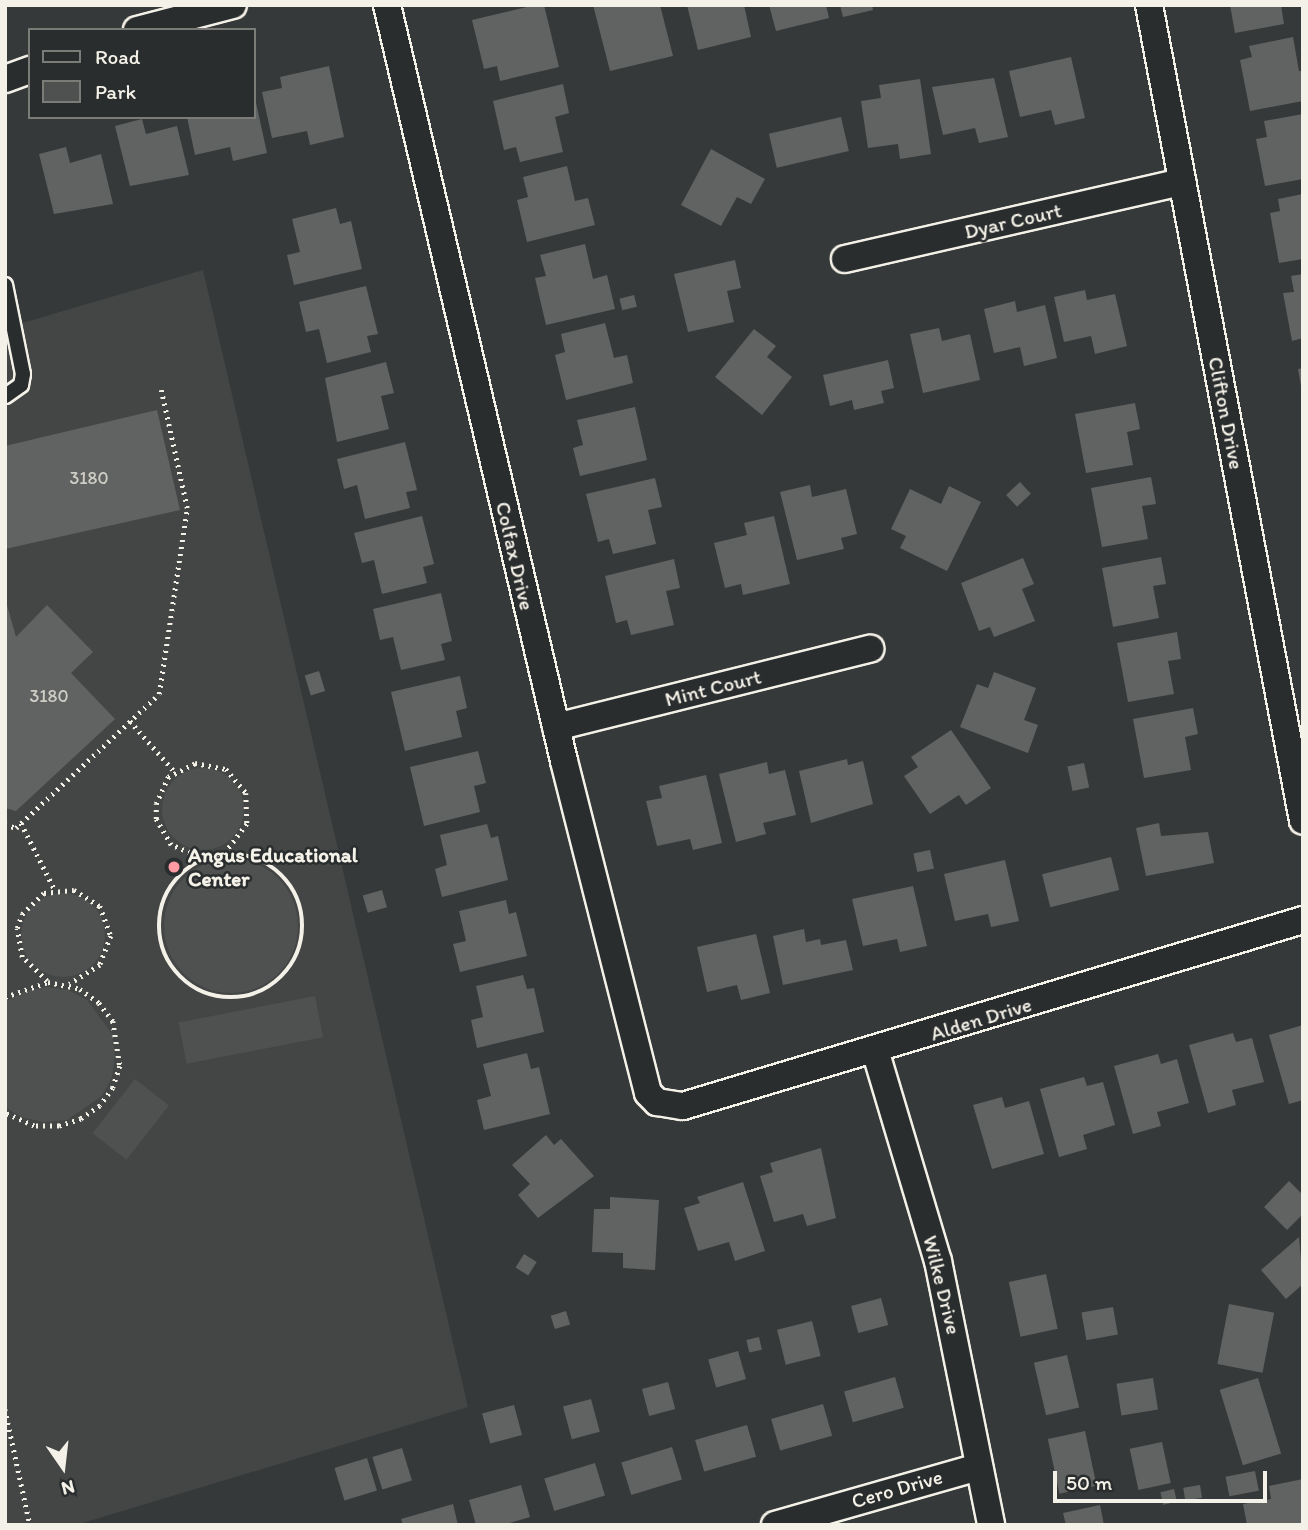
<!DOCTYPE html>
<style>
body{margin:0}
#map{position:relative;width:1308px;height:1530px;overflow:hidden;background:#363939;font-family:Itim,sans-serif}
div>[style]{position:absolute}
[style*='--x']{left:calc(var(--x)*1px);top:calc(var(--y)*1px);width:calc(var(--w)*1px);rotate:calc(var(--a)*1deg)}
.built>*{inset:0;background:#434645}
.green>*{inset:0;background:#4e514f;transform-origin:0 0}
.round{border-radius:50%}
.building>*{inset:0;background:#616362;transform-origin:0 0}
.path>*{height:4.5px;margin-top:-2.25px;transform-origin:0;background:repeating-linear-gradient(90deg,#f4f1e8 0 2px,transparent 0 7px)}
.path>.ring{margin:-2.25px;padding:0;box-sizing:content-box;background:none;border:4.5px solid #f4f1e8;border-radius:50%}
.roads{filter:drop-shadow(2px 0 #f4f1e8) drop-shadow(-2px 0 #f4f1e8) drop-shadow(0 2px #f4f1e8) drop-shadow(0 -2px #f4f1e8)}
.service>*{height:14px;margin:-7px;padding:0 7px;transform-origin:7px;border-radius:7px;background:#2a2d2e}
.minor>*{height:26px;margin:-13px;padding:0 13px;transform-origin:13px;border-radius:13px;background:#2a2d2e}
.dots>*{width:19px;height:19px;translate:-50% -50%;box-sizing:border-box;border:4px solid #2a2d2e;border-radius:50%}
span{translate:-50% -50%;white-space:nowrap;text-align:center;line-height:1.15;-webkit-text-stroke:5px #2a2d2e;paint-order:stroke}
.number-label{font-size:18px;color:#cfcec6}
.number-label span{-webkit-text-stroke-width:0}
.street-label{font-size:21px;color:#f4f1e8}
.poi-label{font-size:21px;color:#f4f1e8;font-weight:700}
.left{translate:0 -50%;text-align:left}
.frame{position:absolute;inset:0;border:7px solid #f4f1e8;pointer-events:none}
.legend{position:absolute;left:28px;top:28px;width:228px;height:91px;box-sizing:border-box;background:#2a2d2e;border:2px solid #7b7b78;margin:0;padding:9px 12px;list-style:none;font-size:21px;color:#f4f1e8}
.legend li{display:flex;align-items:center;gap:14px;height:35px}
.legend b{width:35px;border:2px solid #7b7b78}
.north{position:absolute;left:28px;top:1432px;width:70px;height:70px;-webkit-text-stroke:5px #2a2d2e;paint-order:stroke;rotate:166deg;font-size:19px;font-weight:700;line-height:28px;text-align:center;color:#f4f1e8}
.north::after{content:'';display:block;margin:auto;width:24px;height:32px;background:#f4f1e8;clip-path:polygon(50% 0,100% 100%,50% 72%,0 100%)}
.scale{position:absolute;left:1053px;top:1471px;width:214px;height:32px;box-sizing:border-box;border:4px solid #f4f1e8;border-top:0;padding-left:9px;font-size:21px;line-height:24px;white-space:nowrap;color:#f4f1e8;-webkit-text-stroke:5px #2a2d2e;paint-order:stroke}
</style>
<div id="map">
<div class="built">
<i style="clip-path:polygon(203px 270px,468px 1407px,76px 1525px,5px 1525px,5px 328px)"></i>
</div>
<div class="green">
<i class="round" style="left:162px;top:768px;width:82px;height:82px"></i>
<i class="round" style="left:164px;top:859px;width:134px;height:134px"></i>
<i class="round" style="left:21px;top:893px;width:84px;height:84px"></i>
<i style="clip-path:polygon(46px 987px,68px 990px,87px 1000px,112px 1034px,115px 1055px,112px 1077px,102px 1096px,67px 1120px,44px 1122px,21px 1117px,5px 1107px,5px 1002px,25px 991px)"></i>
<i style="left:315px;top:996px;width:42px;height:139px;rotate:79deg"></i>
<i style="left:135px;top:1079px;width:43px;height:69px;rotate:38deg"></i>
</div>
<div class="building">
<i style="clip-path:polygon(535px 5px,544px 5px,559px 67px,500px 81px,497px 66px,484px 69px,472px 20px)"></i>
<i style="clip-path:polygon(593px 5px,660px 5px,673px 56px,610px 71px)"></i>
<i style="clip-path:polygon(687px 5px,744px 5px,751px 37px,698px 50px)"></i>
<i style="clip-path:polygon(769px 5px,826px 5px,829px 18px,776px 31px)"></i>
<i style="clip-path:polygon(840px 5px,872px 5px,873px 10px,843px 17px)"></i>
<i style="clip-path:polygon(1230px 5px,1281px 5px,1284px 24px,1235px 33px)"></i>
<i style="clip-path:polygon(1293px 37px,1299px 71px,1303px 71px,1303px 101px,1250px 111px,1240px 60px,1252px 57px,1249px 46px)"></i>
<i style="clip-path:polygon(1071px 57px,1085px 118px,1055px 125px,1051px 110px,1020px 117px,1009px 71px)"></i>
<i style="clip-path:polygon(329px 66px,344px 137px,310px 145px,307px 131px,272px 138px,262px 92px,282px 88px,280px 77px)"></i>
<i style="clip-path:polygon(994px 78px,1008px 137px,979px 143px,975px 128px,943px 135px,932px 87px)"></i>
<i style="clip-path:polygon(920px 79px,931px 154px,900px 159px,898px 144px,868px 148px,861px 101px,881px 98px,879px 85px)"></i>
<i style="clip-path:polygon(563px 84px,569px 113px,555px 117px,563px 152px,520px 162px,516px 147px,504px 150px,493px 101px)"></i>
<i style="clip-path:polygon(255px 98px,267px 153px,233px 161px,230px 147px,195px 155px,187px 117px,254px 117px)"></i>
<i style="clip-path:polygon(1303px 114px,1303px 179px,1265px 186px,1256px 139px,1267px 137px,1264px 121px)"></i>
<i style="left:841px;top:117px;width:35px;height:74px;rotate:77deg"></i>
<i style="clip-path:polygon(142px 119px,146px 134px,177px 126px,189px 175px,130px 186px,115px 126px)"></i>
<i style="clip-path:polygon(66px 147px,70px 163px,101px 154px,113px 204px,54px 214px,39px 154px)"></i>
<i style="clip-path:polygon(711px 149px,765px 179px,751px 204px,737px 197px,721px 226px,681px 205px)"></i>
<i style="clip-path:polygon(567px 166px,575px 201px,588px 198px,595px 225px,527px 242px,517px 200px,528px 197px,523px 177px)"></i>
<i style="clip-path:polygon(1303px 194px,1303px 259px,1279px 263px,1270px 213px,1280px 211px,1278px 199px)"></i>
<i style="clip-path:polygon(336px 208px,340px 224px,351px 221px,362px 269px,294px 285px,287px 255px,300px 252px,292px 219px)"></i>
<i style="clip-path:polygon(585px 244px,593px 279px,607px 275px,615px 309px,546px 325px,535px 278px,546px 276px,540px 255px)"></i>
<i style="clip-path:polygon(735px 260px,741px 288px,727px 291px,734px 322px,688px 332px,674px 274px)"></i>
<i style="clip-path:polygon(1303px 274px,1303px 338px,1292px 341px,1283px 293px,1294px 292px,1291px 276px)"></i>
<i style="clip-path:polygon(366px 286px,378px 334px,367px 336px,371px 352px,327px 363px,319px 329px,306px 332px,299px 302px)"></i>
<i style="clip-path:polygon(1085px 290px,1087px 300px,1115px 294px,1127px 346px,1095px 354px,1091px 336px,1064px 342px,1054px 297px)"></i>
<i style="left:634px;top:295px;width:12px;height:15px;rotate:76deg"></i>
<i style="clip-path:polygon(1015px 301px,1017px 312px,1045px 305px,1057px 358px,1024px 366px,1020px 347px,994px 353px,984px 309px)"></i>
<i style="clip-path:polygon(605px 323px,614px 358px,627px 355px,633px 383px,566px 400px,555px 355px,565px 352px,561px 334px)"></i>
<i style="clip-path:polygon(939px 328px,942px 341px,970px 334px,980px 380px,923px 393px,910px 334px)"></i>
<i style="clip-path:polygon(754px 329px,776px 346px,767px 357px,792px 377px,762px 415px,715px 377px)"></i>
<i style="clip-path:polygon(888px 360px,894px 388px,881px 391px,884px 403px,854px 410px,852px 400px,830px 406px,823px 375px)"></i>
<i style="clip-path:polygon(386px 362px,394px 393px,381px 396px,389px 429px,337px 442px,325px 378px)"></i>
<i style="clip-path:polygon(1303px 368px,1303px 386px,1301px 386px,1298px 369px)"></i>
<i style="clip-path:polygon(1135px 403px,1140px 429px,1127px 432px,1133px 465px,1086px 473px,1075px 414px)"></i>
<i style="clip-path:polygon(635px 407px,647px 460px,580px 476px,573px 448px,583px 445px,577px 420px)"></i>
<i style="clip-path:polygon(157px 410px,180px 510px,5px 549px,5px 446px)"></i>
<i style="clip-path:polygon(405px 442px,417px 490px,406px 492px,410px 508px,365px 519px,357px 485px,344px 489px,337px 459px)"></i>
<i style="clip-path:polygon(1151px 477px,1156px 504px,1142px 506px,1148px 539px,1102px 547px,1091px 488px)"></i>
<i style="clip-path:polygon(655px 478px,662px 507px,648px 510px,656px 544px,613px 554px,609px 539px,598px 542px,586px 494px)"></i>
<i style="left:1020px;top:482px;width:16px;height:19px;rotate:47deg"></i>
<i style="clip-path:polygon(810px 485px,812px 497px,846px 489px,857px 534px,841px 538px,844px 549px,797px 560px,780px 492px)"></i>
<i style="clip-path:polygon(949px 486px,981px 502px,947px 571px,900px 548px,906px 536px,891px 529px,910px 489px,941px 504px)"></i>
<i style="clip-path:polygon(422px 516px,434px 564px,423px 567px,427px 583px,382px 594px,374px 560px,362px 563px,354px 533px)"></i>
<i style="clip-path:polygon(774px 516px,790px 584px,743px 595px,741px 584px,725px 588px,714px 543px,747px 535px,744px 523px)"></i>
<i style="clip-path:polygon(1161px 557px,1166px 584px,1153px 586px,1159px 618px,1113px 627px,1102px 568px)"></i>
<i style="clip-path:polygon(1023px 558px,1034px 584px,1022px 589px,1035px 621px,994px 637px,990px 627px,979px 631px,961px 583px)"></i>
<i style="clip-path:polygon(674px 559px,680px 588px,666px 591px,674px 625px,631px 635px,627px 620px,616px 623px,605px 576px)"></i>
<i style="clip-path:polygon(441px 593px,452px 641px,441px 644px,445px 660px,401px 670px,393px 637px,380px 640px,373px 609px)"></i>
<i style="clip-path:polygon(5px 598px,16px 637px,47px 605px,93px 652px,71px 673px,115px 719px,16px 811px,5px 808px)"></i>
<i style="clip-path:polygon(1177px 632px,1181px 659px,1168px 661px,1174px 694px,1128px 702px,1117px 643px)"></i>
<i style="left:319px;top:671px;width:21px;height:15px;rotate:73deg"></i>
<i style="clip-path:polygon(994px 672px,1036px 688px,1024px 720px,1038px 725px,1028px 753px,960px 727px,977px 684px,988px 688px)"></i>
<i style="clip-path:polygon(460px 676px,467px 708px,456px 711px,462px 737px,405px 751px,391px 692px)"></i>
<i style="clip-path:polygon(1193px 708px,1198px 734px,1185px 737px,1191px 770px,1144px 778px,1133px 719px)"></i>
<i style="clip-path:polygon(951px 730px,991px 788px,966px 805px,959px 795px,930px 814px,904px 776px,918px 767px,911px 757px)"></i>
<i style="clip-path:polygon(478px 751px,486px 783px,474px 786px,480px 812px,424px 826px,410px 767px)"></i>
<i style="clip-path:polygon(847px 759px,848px 765px,863px 761px,873px 804px,811px 823px,799px 771px)"></i>
<i style="clip-path:polygon(767px 762px,769px 774px,785px 770px,796px 815px,763px 823px,766px 834px,736px 842px,719px 774px)"></i>
<i style="left:1084px;top:763px;width:25px;height:17px;rotate:78deg"></i>
<i style="clip-path:polygon(706px 775px,722px 843px,693px 850px,690px 839px,657px 846px,646px 801px,662px 798px,659px 786px)"></i>
<i style="clip-path:polygon(1159px 823px,1161px 836px,1208px 832px,1214px 863px,1146px 876px,1136px 828px)"></i>
<i style="clip-path:polygon(487px 824px,491px 838px,498px 836px,508px 880px,442px 897px,435px 869px,447px 865px,440px 835px)"></i>
<i style="left:930px;top:850px;width:19px;height:17px;rotate:78deg"></i>
<i style="left:1111px;top:857px;width:34px;height:71px;rotate:76deg"></i>
<i style="clip-path:polygon(1005px 860px,1019px 921px,991px 927px,988px 914px,955px 921px,944px 874px)"></i>
<i style="clip-path:polygon(913px 886px,927px 946px,900px 952px,897px 939px,863px 946px,852px 899px)"></i>
<i style="left:382px;top:890px;width:18px;height:20px;rotate:74deg"></i>
<i style="clip-path:polygon(506px 900px,509px 914px,516px 912px,527px 956px,460px 972px,453px 944px,466px 941px,459px 911px)"></i>
<i style="clip-path:polygon(804px 929px,806px 942px,820px 939px,821px 945px,846px 940px,853px 970px,783px 985px,773px 936px)"></i>
<i style="clip-path:polygon(756px 934px,770px 993px,741px 1000px,737px 985px,707px 992px,697px 947px)"></i>
<i style="clip-path:polygon(523px 975px,527px 989px,534px 988px,544px 1032px,477px 1048px,471px 1020px,483px 1017px,476px 986px)"></i>
<i style="clip-path:polygon(1303px 1025px,1303px 1100px,1289px 1104px,1269px 1035px)"></i>
<i style="clip-path:polygon(1233px 1033px,1236px 1042px,1252px 1038px,1264px 1082px,1232px 1090px,1236px 1105px,1208px 1113px,1189px 1045px)"></i>
<i style="clip-path:polygon(527px 1053px,531px 1069px,539px 1067px,550px 1114px,484px 1130px,477px 1100px,491px 1096px,483px 1064px)"></i>
<i style="clip-path:polygon(1158px 1054px,1161px 1064px,1177px 1059px,1189px 1103px,1157px 1112px,1161px 1126px,1133px 1134px,1114px 1066px)"></i>
<i style="clip-path:polygon(1084px 1077px,1087px 1086px,1103px 1082px,1115px 1125px,1083px 1135px,1087px 1149px,1059px 1157px,1040px 1089px)"></i>
<i style="clip-path:polygon(1002px 1097px,1005px 1108px,1029px 1101px,1044px 1154px,992px 1169px,973px 1105px)"></i>
<i style="clip-path:polygon(546px 1135px,554px 1145px,561px 1139px,594px 1176px,538px 1218px,518px 1195px,530px 1184px,512px 1165px)"></i>
<i style="clip-path:polygon(821px 1148px,836px 1218px,807px 1226px,803px 1214px,774px 1222px,760px 1176px,773px 1172px,770px 1163px)"></i>
<i style="clip-path:polygon(1289px 1181px,1303px 1195px,1303px 1214px,1287px 1230px,1264px 1207px)"></i>
<i style="clip-path:polygon(743px 1182px,765px 1251px,735px 1261px,729px 1242px,698px 1251px,684px 1208px,700px 1203px,697px 1197px)"></i>
<i style="clip-path:polygon(610px 1197px,659px 1200px,655px 1270px,623px 1268px,623px 1253px,592px 1252px,594px 1209px,610px 1209px)"></i>
<i style="clip-path:polygon(1299px 1237px,1303px 1284px,1286px 1299px,1261px 1270px)"></i>
<i style="left:524px;top:1254px;width:15px;height:16px;rotate:32deg"></i>
<i style="left:1046px;top:1274px;width:56px;height:38px;rotate:78deg"></i>
<i style="left:881px;top:1298px;width:28px;height:31px;rotate:75deg"></i>
<i style="left:1229px;top:1304px;width:46px;height:61px;rotate:11deg"></i>
<i style="left:1113px;top:1307px;width:28px;height:32px;rotate:80deg"></i>
<i style="left:566px;top:1311px;width:14px;height:16px;rotate:73deg"></i>
<i style="left:812px;top:1321px;width:36px;height:36px;rotate:76deg"></i>
<i style="left:759px;top:1337px;width:13px;height:13px;rotate:77deg"></i>
<i style="left:738px;top:1351px;width:29px;height:31px;rotate:74deg"></i>
<i style="left:1067px;top:1355px;width:54px;height:34px;rotate:77deg"></i>
<i style="left:895px;top:1377px;width:32px;height:53px;rotate:74deg"></i>
<i style="left:1153px;top:1378px;width:32px;height:37px;rotate:81deg"></i>
<i style="left:1258px;top:1378px;width:79px;height:40px;rotate:73deg"></i>
<i style="left:668px;top:1382px;width:28px;height:27px;rotate:75deg"></i>
<i style="left:591px;top:1399px;width:34px;height:29px;rotate:75deg"></i>
<i style="left:823px;top:1404px;width:33px;height:54px;rotate:74deg"></i>
<i style="left:514px;top:1405px;width:31px;height:33px;rotate:75deg"></i>
<i style="left:747px;top:1425px;width:33px;height:54px;rotate:74deg"></i>
<i style="left:1085px;top:1431px;width:56px;height:38px;rotate:78deg"></i>
<i style="left:1162px;top:1442px;width:42px;height:33px;rotate:78deg"></i>
<i style="left:672px;top:1447px;width:34px;height:53px;rotate:73deg"></i>
<i style="left:402px;top:1448px;width:34px;height:31px;rotate:73deg"></i>
<i style="left:367px;top:1458px;width:34px;height:34px;rotate:73deg"></i>
<i style="left:595px;top:1463px;width:34px;height:53px;rotate:73deg"></i>
<i style="left:1255px;top:1471px;width:20px;height:30px;rotate:79deg"></i>
<i style="clip-path:polygon(1303px 1479px,1303px 1525px,1247px 1525px,1243px 1504px,1271px 1499px,1269px 1486px)"></i>
<i style="clip-path:polygon(521px 1485px,530px 1517px,503px 1525px,476px 1525px,469px 1500px)"></i>
<i style="left:1200px;top:1485px;width:13px;height:17px;rotate:81deg"></i>
<i style="left:1174px;top:1489px;width:13px;height:14px;rotate:77deg"></i>
<i style="clip-path:polygon(453px 1504px,458px 1525px,403px 1525px,401px 1519px)"></i>
<i style="clip-path:polygon(1100px 1505px,1104px 1525px,1066px 1525px,1063px 1513px)"></i>
</div>
<div class="path">
<i style="--x:130;--y:721;--w:68;--a:48.6"></i>
<i style="--x:21;--y:823;--w:75;--a:63.1"></i>
<i style="--x:5;--y:824;--w:12;--a:20"></i>
<i style="--x:16;--y:828;--w:196;--a:-43.1"></i>
<i style="--x:159;--y:694;--w:188;--a:-81.4"></i>
<i style="--x:187;--y:508;--w:121;--a:-102.4"></i>
<i class="ring" style="left:159px;top:854px;width:139.5px;height:139.5px"></i>
<i style="--x:203;--y:858;--w:35;--a:-158"></i>
<i style="--x:171;--y:845;--w:30;--a:-120"></i>
<i style="--x:156;--y:819;--w:15;--a:-90"></i>
<i style="--x:156;--y:804;--w:30;--a:-66"></i>
<i style="--x:168;--y:777;--w:30;--a:-27"></i>
<i style="--x:195;--y:763;--w:32;--a:11"></i>
<i style="--x:226;--y:769;--w:31;--a:50"></i>
<i style="--x:246;--y:793;--w:31;--a:88"></i>
<i style="--x:247;--y:824;--w:36;--a:127"></i>
<i style="--x:47;--y:981;--w:35;--a:-136"></i>
<i style="--x:22;--y:957;--w:29;--a:-100"></i>
<i style="--x:17;--y:928;--w:15;--a:-70"></i>
<i style="--x:22;--y:914;--w:30;--a:-44"></i>
<i style="--x:44;--y:893;--w:30;--a:-6"></i>
<i style="--x:74;--y:890;--w:31;--a:32"></i>
<i style="--x:100;--y:906;--w:32;--a:70"></i>
<i style="--x:111;--y:936;--w:31;--a:111"></i>
<i style="--x:100;--y:965;--w:36;--a:148"></i>
<i style="--x:5;--y:997;--w:46;--a:-19.2"></i>
<i style="--x:48;--y:982;--w:33;--a:12"></i>
<i style="--x:80;--y:989;--w:24;--a:36"></i>
<i style="--x:99;--y:1003;--w:23;--a:52"></i>
<i style="--x:113;--y:1021;--w:46;--a:81.2"></i>
<i style="--x:120;--y:1066;--w:23;--a:108"></i>
<i style="--x:113;--y:1088;--w:22;--a:126"></i>
<i style="--x:100;--y:1106;--w:23;--a:146"></i>
<i style="--x:81;--y:1119;--w:23;--a:162"></i>
<i style="--x:59;--y:1126;--w:25;--a:180"></i>
<i style="--x:34;--y:1126;--w:32;--a:-156"></i>
<i style="--x:5;--y:1409;--w:119;--a:77.8"></i>
</div>
<div class="roads">
<div class="service">
<i style="--x:5;--y:285;--w:91;--a:78.6"></i>
<i style="--x:23;--y:374;--w:11;--a:100"></i>
<i style="--x:21;--y:385;--w:19;--a:145"></i>
</div>
<div class="minor">
<i style="--x:387;--y:5;--w:776;--a:76.82"></i>
<i style="--x:564;--y:761;--w:342;--a:75.8"></i>
<i style="--x:648;--y:1093;--w:13;--a:45"></i>
<i style="--x:657;--y:1102;--w:26;--a:9"></i>
<i style="--x:683;--y:1106;--w:647;--a:-16.7"></i>
<i style="--x:1149;--y:5;--w:830;--a:79.31"></i>
<i style="--x:137;--y:30;--w:99;--a:-14.6"></i>
<i style="--x:5;--y:79;--w:27;--a:-20"></i>
<i style="--x:845;--y:259;--w:346;--a:-12.9"></i>
<i style="--x:556;--y:727;--w:324;--a:-14"></i>
<i style="--x:875;--y:1050;--w:220;--a:73.4"></i>
<i style="--x:938;--y:1261;--w:269;--a:78.6"></i>
<i style="--x:775;--y:1525;--w:212;--a:-15.9"></i>
</div>
</div>
<div class="dots">
<i style="left:174px;top:867px;background:#ff9aa2"></i>
</div>
<div class="number-label">
<span style="left:89px;top:478px">3180</span>
<span style="left:49px;top:696px">3180</span>
</div>
<div class="street-label">
<span style="left:1013px;top:221px;rotate:-13deg">Dyar Court</span>
<span style="left:1226px;top:413px;rotate:79deg">Clifton Drive</span>
<span style="left:515px;top:556px;rotate:77deg">Colfax Drive</span>
<span style="left:713px;top:688px;rotate:-14deg">Mint Court</span>
<span style="left:981px;top:1019px;rotate:-17deg">Alden Drive</span>
<span style="left:942px;top:1285px;rotate:76deg">Wilke Drive</span>
<span style="left:897px;top:1489px;rotate:-16deg">Cero Drive</span>
</div>
<div class="poi-label">
<span class="left" style="left:188px;top:867px">Angus Educational<br>Center</span>
</div>
<div class="frame"></div>
<ul class="legend">
<li><b style="height:9px;background:#2a2d2e"></b>Road</li>
<li><b style="height:19px;background:#4e514f"></b>Park</li>
</ul>
<div class="north">N</div>
<div class="scale">50 m</div>
</div>
